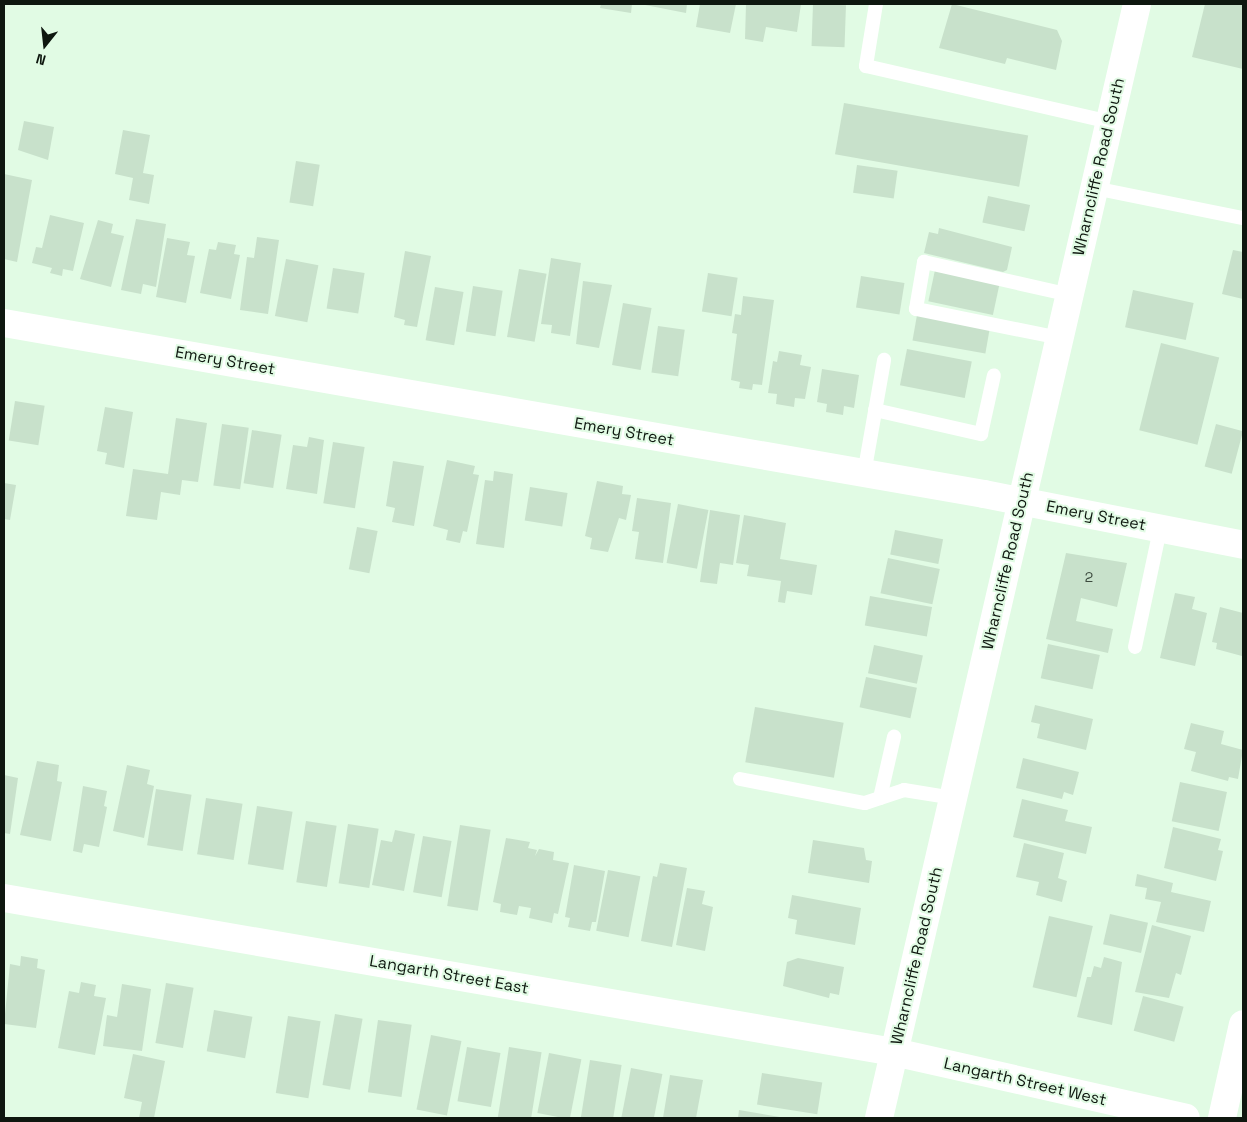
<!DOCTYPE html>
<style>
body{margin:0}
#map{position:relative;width:1247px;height:1122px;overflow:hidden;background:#e1fbe4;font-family:"Space Grotesk",sans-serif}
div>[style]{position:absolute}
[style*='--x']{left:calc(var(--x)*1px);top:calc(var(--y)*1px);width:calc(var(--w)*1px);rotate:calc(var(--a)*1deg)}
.building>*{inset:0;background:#c8e1cb;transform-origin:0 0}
.service>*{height:14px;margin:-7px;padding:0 7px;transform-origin:7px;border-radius:7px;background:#fff}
.minor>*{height:28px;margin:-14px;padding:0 14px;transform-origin:14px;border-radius:14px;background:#fff}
.tertiary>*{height:28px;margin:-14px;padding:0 14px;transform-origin:14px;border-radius:14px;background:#fff}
.secondary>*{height:28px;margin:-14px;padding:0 14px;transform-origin:14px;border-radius:14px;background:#fff}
span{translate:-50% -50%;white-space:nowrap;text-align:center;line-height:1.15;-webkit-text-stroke:4px #e1fbe4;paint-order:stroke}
.number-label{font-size:14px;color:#3c4a3e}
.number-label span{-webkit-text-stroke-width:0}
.street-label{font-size:16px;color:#0e170f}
.frame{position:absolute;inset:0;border:5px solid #0e170f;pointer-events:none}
.north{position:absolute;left:20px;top:20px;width:50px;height:50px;-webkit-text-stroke:4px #e1fbe4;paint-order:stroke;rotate:196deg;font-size:14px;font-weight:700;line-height:20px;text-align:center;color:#0e170f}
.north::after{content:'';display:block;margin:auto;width:18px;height:22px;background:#0e170f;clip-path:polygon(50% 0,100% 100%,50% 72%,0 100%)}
</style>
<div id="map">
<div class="building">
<i style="clip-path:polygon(601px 4px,632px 4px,631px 13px,600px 8px)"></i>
<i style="clip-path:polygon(640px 4px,687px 4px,686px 13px)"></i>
<i style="clip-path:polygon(700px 4px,736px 4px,730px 33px,696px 27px)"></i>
<i style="clip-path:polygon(746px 4px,801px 4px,797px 32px,766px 27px,763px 42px,745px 39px)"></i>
<i style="left:813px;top:4px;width:33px;height:42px;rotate:2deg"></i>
<i style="clip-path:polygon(952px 4px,1057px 30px,1062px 41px,1056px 70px,1007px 58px,1005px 64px,939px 48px)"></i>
<i style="clip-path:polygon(1205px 4px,1243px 4px,1243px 69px,1192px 57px)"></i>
<i style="left:844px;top:103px;width:187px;height:52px;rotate:10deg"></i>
<i style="clip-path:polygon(24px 121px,54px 127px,48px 160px,18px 150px)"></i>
<i style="clip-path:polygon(123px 130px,150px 135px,143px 173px,154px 175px,149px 204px,129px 200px,133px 178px,115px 174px)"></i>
<i style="left:296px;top:161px;width:24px;height:42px;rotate:9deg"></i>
<i style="left:857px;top:165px;width:41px;height:28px;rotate:8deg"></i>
<i style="clip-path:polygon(4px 174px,32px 180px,17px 262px,4px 259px)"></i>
<i style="left:988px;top:196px;width:43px;height:27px;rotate:12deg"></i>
<i style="clip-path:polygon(50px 215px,84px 223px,73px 271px,63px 269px,62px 276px,50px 273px,52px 268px,32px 263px,36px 247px,42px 248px)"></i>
<i style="clip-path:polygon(136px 219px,166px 224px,156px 287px,143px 284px,141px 294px,121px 290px)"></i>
<i style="clip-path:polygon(98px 220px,113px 224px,111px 233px,124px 236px,111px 287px,80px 279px)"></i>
<i style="clip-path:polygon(939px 228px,1012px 247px,1007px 270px,1003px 272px,924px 253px,929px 232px,938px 234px)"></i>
<i style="clip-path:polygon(257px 237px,279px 240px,268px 314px,240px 310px,247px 257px,254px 258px)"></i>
<i style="clip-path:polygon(167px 238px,190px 242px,187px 255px,195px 256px,186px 303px,156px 297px)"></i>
<i style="clip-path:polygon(218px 242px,236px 245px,234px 254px,240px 255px,231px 299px,200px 293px,209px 249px,216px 250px)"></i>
<i style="clip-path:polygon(1233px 250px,1243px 252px,1243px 299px,1222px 294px)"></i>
<i style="clip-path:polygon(405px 251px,431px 256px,417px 327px,404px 325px,405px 320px,394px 317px)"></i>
<i style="clip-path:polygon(551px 258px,581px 263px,570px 336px,551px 333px,552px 325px,541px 324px)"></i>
<i style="left:286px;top:259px;width:33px;height:58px;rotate:11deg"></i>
<i style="left:333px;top:268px;width:32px;height:41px;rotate:9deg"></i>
<i style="left:519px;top:269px;width:28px;height:69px;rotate:10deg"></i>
<i style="left:935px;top:270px;width:66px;height:32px;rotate:12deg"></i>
<i style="left:708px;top:273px;width:30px;height:39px;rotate:9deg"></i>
<i style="left:861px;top:276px;width:44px;height:32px;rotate:9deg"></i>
<i style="clip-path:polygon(583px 281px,612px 285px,599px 348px,576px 344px)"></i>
<i style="left:473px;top:286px;width:30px;height:46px;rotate:9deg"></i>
<i style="left:435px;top:287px;width:29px;height:54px;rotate:10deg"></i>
<i style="left:1133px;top:290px;width:62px;height:38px;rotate:12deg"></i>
<i style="clip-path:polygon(743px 296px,774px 300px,762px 385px,753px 384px,752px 390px,739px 388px,740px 382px,731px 380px,737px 334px,732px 333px,735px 314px,741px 315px)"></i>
<i style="left:623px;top:303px;width:29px;height:63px;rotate:10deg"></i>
<i style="left:917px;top:315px;width:74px;height:26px;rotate:10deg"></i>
<i style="left:658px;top:326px;width:27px;height:47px;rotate:8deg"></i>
<i style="left:1161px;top:343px;width:60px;height:90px;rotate:14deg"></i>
<i style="left:907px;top:349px;width:66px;height:37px;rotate:11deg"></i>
<i style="clip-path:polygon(779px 351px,802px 355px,800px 365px,811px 367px,805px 399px,795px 398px,794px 407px,776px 404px,777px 394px,768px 393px,773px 361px,777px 362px)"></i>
<i style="clip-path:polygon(822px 369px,859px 375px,854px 408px,844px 406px,843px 415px,826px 412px,827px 404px,817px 402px)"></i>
<i style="left:15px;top:401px;width:30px;height:40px;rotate:9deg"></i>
<i style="clip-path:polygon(105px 407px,133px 412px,124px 468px,105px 464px,107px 453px,97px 451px)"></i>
<i style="clip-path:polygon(176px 418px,207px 423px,198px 482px,182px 480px,180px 495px,161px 492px,157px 520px,126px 516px,133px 469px,168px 474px)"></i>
<i style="left:222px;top:424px;width:27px;height:62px;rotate:8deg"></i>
<i style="left:1216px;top:424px;width:28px;height:44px;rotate:15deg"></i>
<i style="left:252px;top:430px;width:30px;height:54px;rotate:9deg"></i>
<i style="clip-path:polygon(309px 437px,324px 440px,317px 494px,286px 489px,293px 445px,307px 447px)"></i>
<i style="left:333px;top:442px;width:32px;height:62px;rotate:9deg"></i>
<i style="clip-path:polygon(447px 460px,475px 466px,473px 474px,479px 475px,467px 532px,463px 531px,460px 543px,446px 540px,448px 530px,433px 526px)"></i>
<i style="clip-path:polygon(393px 461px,424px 466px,414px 526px,392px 522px,395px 508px,386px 506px)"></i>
<i style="clip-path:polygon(494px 471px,513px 474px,504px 548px,476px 544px,485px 480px,493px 481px)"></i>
<i style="clip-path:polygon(597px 481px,623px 486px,622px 494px,631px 495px,626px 520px,619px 518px,608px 552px,590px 549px,592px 538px,585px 536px)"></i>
<i style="clip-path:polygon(4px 483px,16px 485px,10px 520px,4px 519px)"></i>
<i style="left:530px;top:487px;width:38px;height:34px;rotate:9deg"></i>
<i style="clip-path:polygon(637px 498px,671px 503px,663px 563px,635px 559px,639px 532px,632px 531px)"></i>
<i style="left:678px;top:504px;width:31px;height:60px;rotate:11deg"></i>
<i style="clip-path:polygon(710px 510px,740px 515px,733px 565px,720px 563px,717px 584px,700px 582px)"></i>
<i style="clip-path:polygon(744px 515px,786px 523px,780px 559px,817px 565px,812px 595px,787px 591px,785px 603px,778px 602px,781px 581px,747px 576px,749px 565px,736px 563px)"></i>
<i style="left:357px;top:527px;width:21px;height:43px;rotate:11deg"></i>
<i style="left:895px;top:530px;width:49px;height:25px;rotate:11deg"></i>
<i style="clip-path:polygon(1066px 553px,1127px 563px,1117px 607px,1081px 598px,1076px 621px,1113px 629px,1108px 653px,1046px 639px)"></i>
<i style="left:888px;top:558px;width:53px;height:36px;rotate:12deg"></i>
<i style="clip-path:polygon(1175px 593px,1195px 597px,1192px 609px,1207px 613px,1195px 666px,1160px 658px)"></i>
<i style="left:870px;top:596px;width:63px;height:30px;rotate:10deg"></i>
<i style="clip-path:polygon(1220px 607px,1243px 613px,1242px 656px,1216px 649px,1217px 643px,1212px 642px)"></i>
<i style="left:1048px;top:644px;width:53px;height:35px;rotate:12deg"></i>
<i style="left:874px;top:645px;width:50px;height:29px;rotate:12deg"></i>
<i style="left:866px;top:677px;width:52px;height:31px;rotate:12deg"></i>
<i style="clip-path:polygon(1035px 705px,1093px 719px,1086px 750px,1037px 738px,1040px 724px,1031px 722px)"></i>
<i style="left:755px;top:707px;width:90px;height:56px;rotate:10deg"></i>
<i style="clip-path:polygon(1191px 723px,1224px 731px,1221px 744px,1243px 750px,1238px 779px,1229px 777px,1228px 781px,1191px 771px,1196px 752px,1184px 749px)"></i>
<i style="clip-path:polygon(1023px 758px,1079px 772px,1073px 795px,1064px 792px,1062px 799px,1016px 788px)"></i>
<i style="clip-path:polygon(37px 761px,59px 765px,57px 781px,62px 782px,51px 841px,20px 835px)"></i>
<i style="clip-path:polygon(127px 765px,150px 770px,147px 784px,154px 786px,144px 838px,113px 831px)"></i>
<i style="clip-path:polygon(4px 775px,18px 778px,10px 834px,4px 833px)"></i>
<i style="left:1180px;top:782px;width:48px;height:40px;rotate:12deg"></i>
<i style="clip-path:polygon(83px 786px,107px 791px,104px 806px,107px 807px,99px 847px,84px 844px,82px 853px,73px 851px)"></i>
<i style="left:156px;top:789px;width:36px;height:57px;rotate:9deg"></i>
<i style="left:206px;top:798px;width:37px;height:57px;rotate:9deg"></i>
<i style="clip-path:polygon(1022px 799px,1068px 810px,1065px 821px,1092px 827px,1086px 854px,1013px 837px)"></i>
<i style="left:257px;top:806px;width:36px;height:59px;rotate:9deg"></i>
<i style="left:306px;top:821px;width:31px;height:62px;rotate:9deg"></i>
<i style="left:348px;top:824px;width:31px;height:60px;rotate:9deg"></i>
<i style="left:460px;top:825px;width:31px;height:82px;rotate:9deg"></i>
<i style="clip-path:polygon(1173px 827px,1221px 839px,1218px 850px,1223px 851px,1216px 881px,1164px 868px)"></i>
<i style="clip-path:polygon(395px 830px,415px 834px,404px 891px,372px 885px,381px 840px,392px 842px)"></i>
<i style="left:423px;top:836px;width:29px;height:57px;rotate:10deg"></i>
<i style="clip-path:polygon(506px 838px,530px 842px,528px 848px,537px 850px,535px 856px,539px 849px,554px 852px,553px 860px,569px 863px,558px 914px,554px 913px,552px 923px,529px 918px,531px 908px,519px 906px,517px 915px,500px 912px,501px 904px,493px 902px)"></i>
<i style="clip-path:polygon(813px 840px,864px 848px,866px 860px,872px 861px,869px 883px,808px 873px)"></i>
<i style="clip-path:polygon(1024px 843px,1064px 853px,1058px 878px,1067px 881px,1062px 902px,1036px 895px,1039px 882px,1016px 877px)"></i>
<i style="clip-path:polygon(660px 863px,687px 868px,672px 947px,641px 941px,653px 876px,657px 877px)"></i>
<i style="clip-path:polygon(574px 865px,605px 871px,596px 922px,592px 922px,590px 931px,568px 927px,570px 918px,565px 917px)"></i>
<i style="left:608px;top:870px;width:33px;height:62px;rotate:11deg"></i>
<i style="clip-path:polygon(1137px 874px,1173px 883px,1171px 892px,1211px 901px,1204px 932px,1156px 922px,1161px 902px,1145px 899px,1147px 888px,1135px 886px)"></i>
<i style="clip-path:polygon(687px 888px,705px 891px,702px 904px,713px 907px,705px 951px,676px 945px)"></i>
<i style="clip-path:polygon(792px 895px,861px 908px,855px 945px,795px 934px,797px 920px,788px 918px)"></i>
<i style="left:1110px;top:914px;width:39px;height:31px;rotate:13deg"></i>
<i style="left:1049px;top:916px;width:45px;height:73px;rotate:13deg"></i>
<i style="clip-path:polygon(1152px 925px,1191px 936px,1181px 975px,1176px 973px,1169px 998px,1135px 992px)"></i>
<i style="clip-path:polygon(21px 956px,38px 959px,37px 968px,45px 970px,36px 1028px,4px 1024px,10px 964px,20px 966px)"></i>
<i style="clip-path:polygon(1104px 957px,1122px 962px,1112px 1025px,1077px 1017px,1087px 977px,1091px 977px,1094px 966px,1101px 968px)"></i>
<i style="clip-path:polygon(798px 958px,844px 967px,839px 995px,830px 993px,829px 998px,783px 986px,787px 962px)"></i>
<i style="clip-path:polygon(81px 982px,96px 985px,94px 996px,106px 998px,95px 1055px,58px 1048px,69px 991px,79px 993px)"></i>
<i style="left:166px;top:983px;width:28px;height:61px;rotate:10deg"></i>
<i style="clip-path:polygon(122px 984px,151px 989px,142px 1051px,103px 1046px,107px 1015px,117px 1017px)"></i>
<i style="left:1143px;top:996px;width:42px;height:36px;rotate:15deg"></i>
<i style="left:214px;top:1010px;width:39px;height:42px;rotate:10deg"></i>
<i style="left:335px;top:1014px;width:28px;height:72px;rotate:10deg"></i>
<i style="left:288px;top:1016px;width:33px;height:78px;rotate:9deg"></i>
<i style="left:378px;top:1020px;width:34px;height:73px;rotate:8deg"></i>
<i style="left:431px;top:1035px;width:31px;height:76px;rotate:11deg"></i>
<i style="left:467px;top:1047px;width:34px;height:55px;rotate:10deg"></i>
<i style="left:509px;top:1047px;width:33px;height:72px;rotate:9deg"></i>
<i style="left:549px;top:1053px;width:33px;height:61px;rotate:11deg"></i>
<i style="clip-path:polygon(133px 1054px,165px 1061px,154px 1118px,139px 1118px,142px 1102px,124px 1098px)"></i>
<i style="left:590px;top:1060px;width:32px;height:59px;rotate:9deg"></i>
<i style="left:631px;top:1068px;width:32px;height:51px;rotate:11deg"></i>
<i style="left:762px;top:1073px;width:61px;height:32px;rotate:9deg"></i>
<i style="clip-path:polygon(670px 1075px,703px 1080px,696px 1118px,663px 1118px)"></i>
<i style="clip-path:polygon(739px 1110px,780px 1117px,779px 1118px,738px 1118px)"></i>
</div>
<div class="service">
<i style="--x:876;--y:4;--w:63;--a:99.2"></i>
<i style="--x:866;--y:66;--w:250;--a:12.9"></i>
<i style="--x:1094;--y:188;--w:152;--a:11.4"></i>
<i style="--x:1060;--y:338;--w:147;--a:-168.6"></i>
<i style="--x:916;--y:309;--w:48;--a:-80.3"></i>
<i style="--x:924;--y:262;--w:150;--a:12.7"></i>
<i style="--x:875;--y:410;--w:109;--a:12.8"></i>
<i style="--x:981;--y:434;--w:60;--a:-77.6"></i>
<i style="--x:864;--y:474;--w:116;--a:-80"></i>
<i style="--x:1135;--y:647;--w:121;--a:-78"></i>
<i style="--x:740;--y:779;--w:127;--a:10.9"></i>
<i style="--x:865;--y:803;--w:41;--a:-18.4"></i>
<i style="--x:904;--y:790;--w:51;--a:9.1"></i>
<i style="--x:880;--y:798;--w:63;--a:-77.1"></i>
</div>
<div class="minor">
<i style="--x:4;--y:898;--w:903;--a:9.82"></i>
<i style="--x:894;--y:1052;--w:299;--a:12.7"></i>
<i style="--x:1222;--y:1118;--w:96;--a:-77.4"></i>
</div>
<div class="tertiary">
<i style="--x:4;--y:323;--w:995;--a:9.9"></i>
<i style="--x:984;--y:494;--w:264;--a:11.1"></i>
</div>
<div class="secondary">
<i style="--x:879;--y:1118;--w:1143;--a:-76.96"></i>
</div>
<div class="number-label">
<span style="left:1089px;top:577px">2</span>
</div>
<div class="street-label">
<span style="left:1099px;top:167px;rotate:-77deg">Wharncliffe Road South</span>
<span style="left:225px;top:361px;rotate:10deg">Emery Street</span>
<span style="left:624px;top:432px;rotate:10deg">Emery Street</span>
<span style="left:1096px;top:516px;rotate:11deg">Emery Street</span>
<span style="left:1008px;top:561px;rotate:-77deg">Wharncliffe Road South</span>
<span style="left:917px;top:956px;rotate:-77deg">Wharncliffe Road South</span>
<span style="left:449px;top:975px;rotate:10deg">Langarth Street East</span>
<span style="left:1025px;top:1082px;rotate:13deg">Langarth Street West</span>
</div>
<div class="frame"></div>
<div class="north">N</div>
</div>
